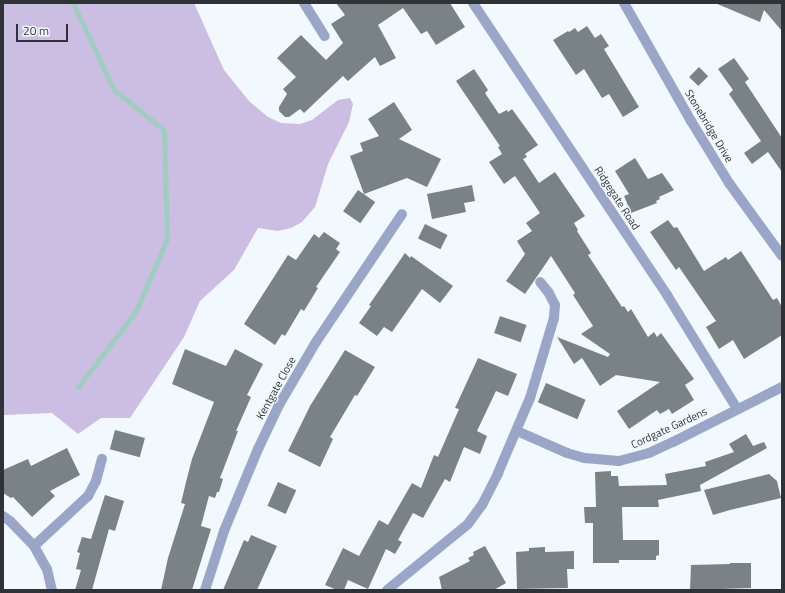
<!DOCTYPE html>
<style>
body{margin:0}
#map{position:relative;width:785px;height:593px;overflow:hidden;background:#f2f9fe;font-family:"Titillium Web",sans-serif}
div>[style]{position:absolute}
[style*='--x']{left:calc(var(--x)*1px);top:calc(var(--y)*1px);width:calc(var(--w)*1px);rotate:calc(var(--a)*1deg)}
.forest>*{inset:0;background:#cbbee2}
.stream>*{height:5px;margin:-2.5px;padding:0 2.5px;transform-origin:2.5px;border-radius:2.5px;background:#9fcec1}
.building>*{inset:0;background:#798284;transform-origin:0 0}
.minor>*{height:10px;margin:-5px;padding:0 5px;transform-origin:5px;border-radius:5px;background:#9aa6c7}
.tertiary>*{height:10px;margin:-5px;padding:0 5px;transform-origin:5px;border-radius:5px;background:#9aa6c7}
span{translate:-50% -50%;white-space:nowrap;text-align:center;line-height:1.15;-webkit-text-stroke:3px #f2f9fe;paint-order:stroke}
.street-label{font-size:11px;color:#303335}
.frame{position:absolute;inset:0;border:4px solid #303335;pointer-events:none}
.scale{position:absolute;left:16px;top:24px;width:52px;height:18px;box-sizing:border-box;border:2px solid #303335;border-top:0;padding-left:5px;font-size:12px;line-height:14px;white-space:nowrap;color:#303335;-webkit-text-stroke:3px #f2f9fe;paint-order:stroke}
</style>
<div id="map">
<div class="forest">
<i style="clip-path:polygon(3px 3px,194px 3px,224px 70px,249px 101px,268px 117px,281px 123px,300px 124px,312px 120px,338px 100px,350px 98px,353px 104px,349px 122px,328px 164px,315px 207px,302px 222px,291px 228px,278px 231px,258px 228px,234px 270px,200px 301px,184px 337px,130px 418px,101px 418px,78px 434px,52px 413px,3px 415px)"></i>
</div>
<div class="stream">
<i style="--x:73;--y:3;--w:96;--a:64.8"></i>
<i style="--x:114;--y:90;--w:64;--a:38.7"></i>
<i style="--x:164;--y:130;--w:109;--a:88.4"></i>
<i style="--x:167;--y:239;--w:78;--a:113.3"></i>
<i style="--x:136;--y:311;--w:96;--a:127.3"></i>
</div>
<div class="building">
<i style="clip-path:polygon(336px 3px,450px 3px,465px 27px,436px 45px,427px 31px,421px 34px,403px 8px,378px 25px,396px 58px,380px 66px,375px 57px,348px 81px,343px 76px,304px 113px,300px 109px,289px 117px,285px 117px,279px 111px,279px 107px,287px 94px,283px 89px,296px 77px,277px 58px,301px 35px,326px 60px,343px 43px,331px 24px,345px 15px)"></i>
<i style="clip-path:polygon(715px 3px,782px 3px,782px 31px,764px 10px,760px 22px)"></i>
<i style="clip-path:polygon(587px 26px,595px 38px,601px 34px,609px 46px,604px 49px,639px 107px,623px 117px,609px 94px,602px 98px,584px 69px,576px 75px,553px 40px,568px 31px,569px 32px,575px 28px,578px 32px)"></i>
<i style="clip-path:polygon(734px 58px,749px 79px,745px 82px,782px 138px,782px 172px,768px 152px,752px 164px,744px 153px,761px 141px,729px 94px,733px 90px,718px 69px)"></i>
<i style="left:699px;top:67px;width:13px;height:14px;rotate:45deg"></i>
<i style="clip-path:polygon(474px 69px,488px 90px,485px 93px,499px 114px,507px 110px,508px 112px,512px 109px,538px 145px,525px 154px,527px 157px,523px 159px,539px 183px,555px 172px,585px 216px,574px 223px,578px 230px,577px 231px,591px 253px,588px 255px,622px 307px,624px 306px,628px 312px,631px 309px,648px 337px,654px 332px,657px 337px,661px 333px,694px 379px,685px 385px,694px 400px,672px 414px,669px 409px,660px 414px,657px 410px,629px 429px,617px 411px,660px 382px,616px 375px,600px 386px,582px 358px,574px 364px,557px 337px,608px 357px,610px 354px,581px 334px,593px 326px,573px 295px,575px 293px,551px 256px,525px 294px,506px 281px,525px 254px,517px 241px,532px 231px,526px 223px,540px 213px,515px 176px,504px 184px,489px 162px,502px 154px,498px 147px,500px 146px,456px 81px)"></i>
<i style="clip-path:polygon(394px 102px,412px 130px,399px 139px,441px 159px,427px 187px,407px 178px,364px 194px,350px 156px,363px 151px,360px 143px,379px 136px,368px 119px)"></i>
<i style="clip-path:polygon(635px 158px,648px 179px,662px 173px,674px 190px,659px 197px,660px 199px,656px 201px,657px 203px,631px 213px,624px 196px,629px 194px,615px 171px)"></i>
<i style="clip-path:polygon(472px 185px,475px 201px,464px 203px,466px 212px,432px 219px,427px 194px)"></i>
<i style="left:358px;top:190px;width:21px;height:26px;rotate:35deg"></i>
<i style="clip-path:polygon(668px 220px,674px 228px,677px 227px,704px 271px,726px 257px,728px 260px,741px 251px,773px 300px,777px 298px,782px 307px,782px 335px,744px 359px,733px 340px,719px 349px,706px 327px,716px 321px,679px 267px,676px 270px,650px 232px)"></i>
<i style="left:425px;top:224px;width:25px;height:16px;rotate:26deg"></i>
<i style="clip-path:polygon(324px 232px,340px 243px,336px 249px,340px 252px,316px 287px,318px 288px,304px 311px,301px 309px,285px 336px,282px 334px,275px 345px,244px 324px,288px 255px,296px 260px,314px 234px,319px 238px)"></i>
<i style="clip-path:polygon(405px 253px,410px 258px,411px 256px,453px 286px,440px 303px,422px 289px,392px 332px,384px 327px,377px 336px,359px 323px,371px 306px,369px 305px)"></i>
<i style="left:500px;top:316px;width:28px;height:18px;rotate:19deg"></i>
<i style="clip-path:polygon(185px 349px,226px 366px,235px 349px,263px 364px,247px 395px,251px 397px,236px 431px,238px 431px,220px 478px,223px 479px,219px 492px,217px 492px,215px 498px,209px 496px,201px 526px,211px 529px,192px 590px,161px 590px,168px 558px,185px 504px,181px 503px,186px 482px,192px 459px,214px 402px,172px 384px)"></i>
<i style="clip-path:polygon(345px 350px,375px 367px,357px 396px,355px 395px,330px 437px,333px 439px,320px 467px,288px 451px,310px 406px)"></i>
<i style="clip-path:polygon(478px 358px,517px 374px,508px 396px,496px 391px,477px 431px,487px 436px,480px 454px,464px 447px,450px 482px,445px 479px,423px 518px,413px 513px,398px 540px,402px 542px,395px 554px,386px 549px,368px 589px,348px 580px,344px 590px,337px 590px,325px 585px,343px 548px,359px 556px,379px 520px,388px 525px,412px 483px,421px 488px,434px 455px,438px 457px,459px 409px,455px 408px)"></i>
<i style="left:546px;top:383px;width:43px;height:21px;rotate:23deg"></i>
<i style="left:115px;top:430px;width:31px;height:20px;rotate:15deg"></i>
<i style="clip-path:polygon(746px 434px,753px 446px,764px 442px,767px 448px,700px 485px,701px 491px,658px 500px,659px 507px,622px 507px,623px 540px,659px 540px,659px 555px,656px 556px,656px 560px,619px 560px,619px 563px,593px 563px,593px 523px,585px 523px,584px 507px,596px 507px,595px 472px,611px 471px,611px 476px,618px 476px,619px 486px,667px 485px,665px 474px,706px 466px,705px 462px,734px 452px,729px 444px)"></i>
<i style="clip-path:polygon(67px 448px,80px 475px,50px 491px,55px 496px,32px 517px,13px 497px,11px 498px,3px 493px,3px 470px,28px 459px,31px 466px)"></i>
<i style="clip-path:polygon(769px 474px,777px 481px,781px 498px,730px 510px,713px 515px,704px 490px)"></i>
<i style="left:278px;top:482px;width:20px;height:26px;rotate:24deg"></i>
<i style="clip-path:polygon(105px 495px,124px 501px,115px 531px,109px 529px,92px 590px,75px 590px,81px 570px,76px 569px,80px 553px,77px 552px,82px 537px,91px 539px)"></i>
<i style="clip-path:polygon(251px 535px,277px 546px,257px 590px,223px 590px,244px 540px,248px 542px)"></i>
<i style="clip-path:polygon(485px 546px,506px 583px,494px 590px,442px 590px,439px 577px,470px 561px,468px 558px,474px 555px,473px 552px)"></i>
<i style="clip-path:polygon(545px 547px,545px 552px,574px 551px,574px 569px,567px 569px,568px 588px,517px 589px,516px 552px,529px 551px,529px 548px)"></i>
<i style="clip-path:polygon(730px 563px,751px 563px,751px 588px,690px 590px,691px 565px,730px 564px)"></i>
</div>
<div class="minor">
<i style="--x:304;--y:3;--w:39;--a:58"></i>
<i style="--x:473;--y:3;--w:351;--a:56.4"></i>
<i style="--x:667;--y:295;--w:134;--a:58.4"></i>
<i style="--x:517;--y:431;--w:55;--a:23.7"></i>
<i style="--x:567;--y:453;--w:19;--a:16"></i>
<i style="--x:585;--y:458;--w:34;--a:5"></i>
<i style="--x:619;--y:461;--w:31;--a:-15"></i>
<i style="--x:649;--y:453;--w:26;--a:-25"></i>
<i style="--x:673;--y:442;--w:122;--a:-26.8"></i>
<i style="--x:3;--y:516;--w:9;--a:36"></i>
<i style="--x:10;--y:521;--w:35;--a:46"></i>
<i style="--x:34;--y:546;--w:26;--a:61"></i>
<i style="--x:47;--y:569;--w:22;--a:77"></i>
<i style="--x:34;--y:546;--w:74;--a:-42.8"></i>
<i style="--x:88;--y:496;--w:17;--a:-62"></i>
<i style="--x:96;--y:481;--w:23;--a:-75"></i>
<i style="--x:205;--y:590;--w:62;--a:-72.1"></i>
<i style="--x:224;--y:531;--w:89;--a:-67.5"></i>
<i style="--x:258;--y:449;--w:49;--a:-64.5"></i>
<i style="--x:279;--y:405;--w:73;--a:-59.6"></i>
<i style="--x:316;--y:342;--w:154;--a:-56.1"></i>
<i style="--x:387;--y:590;--w:104;--a:-39.2"></i>
<i style="--x:468;--y:524;--w:24;--a:-54"></i>
<i style="--x:482;--y:505;--w:36;--a:-63"></i>
<i style="--x:498;--y:473;--w:82;--a:-66.9"></i>
<i style="--x:530;--y:398;--w:84;--a:-73.3"></i>
<i style="--x:554;--y:318;--w:13;--a:-86"></i>
<i style="--x:555;--y:305;--w:13;--a:-117"></i>
<i style="--x:549;--y:293;--w:14;--a:-129"></i>
</div>
<div class="tertiary">
<i style="--x:624;--y:3;--w:136;--a:60.4"></i>
<i style="--x:691;--y:121;--w:73;--a:58.5"></i>
<i style="--x:729;--y:183;--w:90;--a:54"></i>
</div>
<div class="street-label">
<span style="left:709px;top:126px;rotate:59deg">Stonebridge Drive</span>
<span style="left:617px;top:198px;rotate:57deg">Ridgegate Road</span>
<span style="left:276px;top:388px;rotate:-61deg">Kentgate Close</span>
<span style="left:669px;top:428px;rotate:-25deg">Cordgate Gardens</span>
</div>
<div class="frame"></div>
<div class="scale">20 m</div>
</div>
